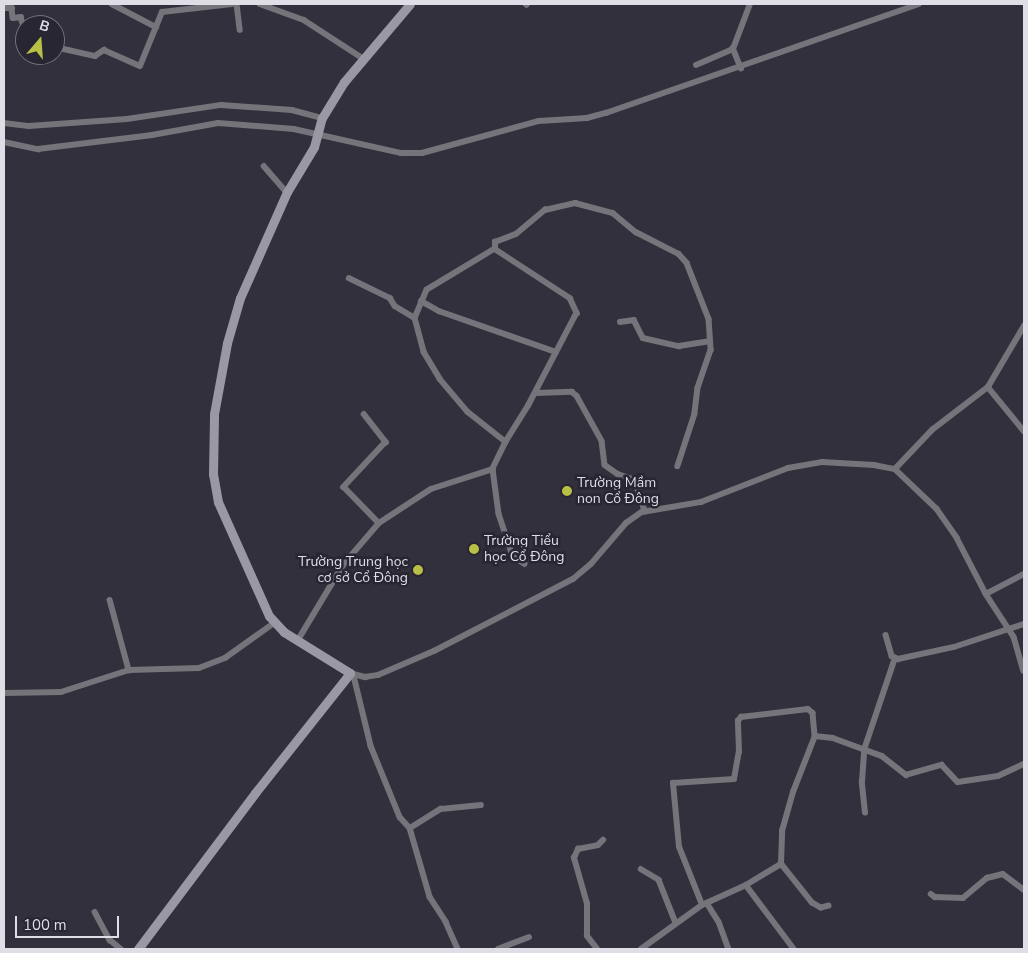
<!DOCTYPE html>
<meta charset="utf-8">
<style>
body{margin:0}
#map{position:relative;width:1028px;height:953px;overflow:hidden;background:#32303c;font-family:"Nunito Sans",sans-serif}
div>[style]{position:absolute}
[style*='--x']{left:calc(var(--x)*1px);top:calc(var(--y)*1px);width:calc(var(--w)*1px);rotate:calc(var(--a)*1deg)}
.street>*{height:5.5px;margin:-2.75px;padding:0 2.75px;transform-origin:2.75px;border-radius:2.75px;background:#74747a}
.secondary>*{height:9px;margin:-4.5px;padding:0 4.5px;transform-origin:4.5px;border-radius:4.5px;background:#9a99a3}
.dots>*{width:14px;height:14px;translate:-50% -50%;box-sizing:border-box;border:2px solid #282632;border-radius:50%}
span{translate:-50% -50%;white-space:nowrap;text-align:center;line-height:1.15;-webkit-text-stroke:5px #282632;paint-order:stroke}
.poi-label{font-size:14px;color:#dfdee6}
.left{translate:0 -50%;text-align:left}
.right{translate:-100% -50%;text-align:right}
.frame{position:absolute;inset:0;border:5px solid #dfdee6;pointer-events:none}
.north{position:absolute;left:15px;top:15px;width:50px;height:50px;box-sizing:border-box;background:#282632;border:1px solid #71707a;border-radius:50%;rotate:18deg;font-size:14px;font-weight:700;line-height:20px;text-align:center;color:#dfdee6}
.north::after{content:'';display:block;margin:auto;width:18px;height:22px;background:#b9c046;clip-path:polygon(50% 0,100% 100%,50% 72%,0 100%)}
.scale{position:absolute;left:15px;top:916px;width:104px;height:22px;box-sizing:border-box;border:2px solid #dfdee6;border-top:0;padding-left:6px;font-size:15px;line-height:18px;white-space:nowrap;color:#dfdee6;-webkit-text-stroke:4px #282632;paint-order:stroke}
</style>
<div id="map">
<div class="street">
<i style="--x:112;--y:4;--w:50;--a:27.6"></i>
<i style="--x:237;--y:4;--w:26;--a:83"></i>
<i style="--x:260;--y:4;--w:47;--a:20"></i>
<i style="--x:304;--y:20;--w:72;--a:33"></i>
<i style="--x:526;--y:4;--w:1;--a:45"></i>
<i style="--x:4;--y:8;--w:8;--a:0"></i>
<i style="--x:12;--y:8;--w:10;--a:84"></i>
<i style="--x:13;--y:18;--w:8;--a:-7"></i>
<i style="--x:21;--y:17;--w:14;--a:73"></i>
<i style="--x:55;--y:47;--w:41;--a:12.7"></i>
<i style="--x:95;--y:56;--w:11;--a:-34"></i>
<i style="--x:104;--y:50;--w:39;--a:24"></i>
<i style="--x:140;--y:66;--w:58;--a:-67.8"></i>
<i style="--x:162;--y:12;--w:70;--a:-6.5"></i>
<i style="--x:696;--y:65;--w:40;--a:-23.4"></i>
<i style="--x:741;--y:69;--w:22;--a:-112"></i>
<i style="--x:733;--y:49;--w:48;--a:-69.3"></i>
<i style="--x:4;--y:123;--w:25;--a:7"></i>
<i style="--x:29;--y:126;--w:98;--a:-4.1"></i>
<i style="--x:127;--y:119;--w:95;--a:-8.5"></i>
<i style="--x:221;--y:105;--w:71;--a:4"></i>
<i style="--x:292;--y:110;--w:31;--a:15"></i>
<i style="--x:4;--y:142;--w:35;--a:12"></i>
<i style="--x:38;--y:149;--w:115;--a:-7"></i>
<i style="--x:152;--y:135;--w:67;--a:-10.3"></i>
<i style="--x:218;--y:123;--w:76;--a:4.5"></i>
<i style="--x:294;--y:129;--w:110;--a:12.6"></i>
<i style="--x:401;--y:153;--w:21;--a:0"></i>
<i style="--x:422;--y:153;--w:121;--a:-15.3"></i>
<i style="--x:539;--y:121;--w:48;--a:-3.6"></i>
<i style="--x:587;--y:118;--w:20;--a:-15"></i>
<i style="--x:606;--y:113;--w:331;--a:-19.2"></i>
<i style="--x:264;--y:166;--w:35;--a:49"></i>
<i style="--x:495;--y:249;--w:7;--a:-90"></i>
<i style="--x:495;--y:242;--w:22;--a:-21"></i>
<i style="--x:516;--y:234;--w:38;--a:-40"></i>
<i style="--x:545;--y:210;--w:31;--a:-13"></i>
<i style="--x:575;--y:203;--w:39;--a:15"></i>
<i style="--x:613;--y:213;--w:30;--a:40"></i>
<i style="--x:636;--y:232;--w:48;--a:27.1"></i>
<i style="--x:679;--y:254;--w:12;--a:48"></i>
<i style="--x:687;--y:263;--w:60;--a:68.6"></i>
<i style="--x:709;--y:319;--w:31;--a:86"></i>
<i style="--x:711;--y:350;--w:40;--a:108.9"></i>
<i style="--x:698;--y:388;--w:26;--a:97"></i>
<i style="--x:695;--y:414;--w:55;--a:108.1"></i>
<i style="--x:495;--y:249;--w:79;--a:148.9"></i>
<i style="--x:427;--y:290;--w:30;--a:113"></i>
<i style="--x:415;--y:318;--w:35;--a:75"></i>
<i style="--x:424;--y:352;--w:31;--a:59"></i>
<i style="--x:440;--y:379;--w:43;--a:49.7"></i>
<i style="--x:468;--y:412;--w:48;--a:38.3"></i>
<i style="--x:506;--y:442;--w:30;--a:116"></i>
<i style="--x:493;--y:469;--w:45;--a:82.4"></i>
<i style="--x:499;--y:514;--w:44;--a:71.6"></i>
<i style="--x:513;--y:556;--w:14;--a:34"></i>
<i style="--x:495;--y:249;--w:90;--a:33.2"></i>
<i style="--x:570;--y:298;--w:17;--a:65"></i>
<i style="--x:577;--y:313;--w:104;--a:117.6"></i>
<i style="--x:529;--y:405;--w:44;--a:121.9"></i>
<i style="--x:349;--y:278;--w:46;--a:26"></i>
<i style="--x:390;--y:298;--w:9;--a:58"></i>
<i style="--x:395;--y:306;--w:23;--a:31"></i>
<i style="--x:421;--y:301;--w:21;--a:29"></i>
<i style="--x:439;--y:311;--w:124;--a:19.3"></i>
<i style="--x:620;--y:322;--w:14;--a:-8"></i>
<i style="--x:634;--y:320;--w:20;--a:63"></i>
<i style="--x:643;--y:338;--w:37;--a:13"></i>
<i style="--x:679;--y:346;--w:30;--a:-9"></i>
<i style="--x:988;--y:387;--w:57;--a:50.7"></i>
<i style="--x:536;--y:393;--w:36;--a:-2"></i>
<i style="--x:572;--y:392;--w:6;--a:39"></i>
<i style="--x:577;--y:396;--w:51;--a:60.9"></i>
<i style="--x:602;--y:441;--w:24;--a:83"></i>
<i style="--x:605;--y:465;--w:16;--a:35"></i>
<i style="--x:618;--y:474;--w:18;--a:19"></i>
<i style="--x:635;--y:480;--w:33;--a:72"></i>
<i style="--x:364;--y:414;--w:36;--a:52"></i>
<i style="--x:386;--y:442;--w:62;--a:133"></i>
<i style="--x:344;--y:487;--w:50;--a:45.8"></i>
<i style="--x:895;--y:469;--w:54;--a:-46.5"></i>
<i style="--x:932;--y:430;--w:71;--a:-37.5"></i>
<i style="--x:988;--y:387;--w:71;--a:-59.5"></i>
<i style="--x:986;--y:594;--w:43;--a:-27.8"></i>
<i style="--x:110;--y:600;--w:73;--a:74.8"></i>
<i style="--x:886;--y:635;--w:22;--a:74"></i>
<i style="--x:892;--y:656;--w:7;--a:27"></i>
<i style="--x:898;--y:659;--w:57;--a:-12.1"></i>
<i style="--x:954;--y:647;--w:74;--a:-18.2"></i>
<i style="--x:298;--y:640;--w:87;--a:-59"></i>
<i style="--x:343;--y:565;--w:55;--a:-49.4"></i>
<i style="--x:379;--y:523;--w:62;--a:-33.2"></i>
<i style="--x:431;--y:489;--w:65;--a:-17.9"></i>
<i style="--x:350;--y:673;--w:16;--a:15"></i>
<i style="--x:365;--y:677;--w:13;--a:-9"></i>
<i style="--x:378;--y:675;--w:61;--a:-23.2"></i>
<i style="--x:434;--y:651;--w:157;--a:-27.4"></i>
<i style="--x:573;--y:579;--w:23;--a:-40"></i>
<i style="--x:591;--y:564;--w:54;--a:-49.5"></i>
<i style="--x:626;--y:523;--w:19;--a:-35"></i>
<i style="--x:642;--y:512;--w:60;--a:-9.6"></i>
<i style="--x:701;--y:502;--w:93;--a:-21.3"></i>
<i style="--x:788;--y:468;--w:35;--a:-10"></i>
<i style="--x:822;--y:462;--w:52;--a:3.3"></i>
<i style="--x:874;--y:465;--w:21;--a:11"></i>
<i style="--x:895;--y:469;--w:58;--a:43.6"></i>
<i style="--x:937;--y:509;--w:35;--a:55"></i>
<i style="--x:957;--y:538;--w:63;--a:62.6"></i>
<i style="--x:986;--y:594;--w:51;--a:56.9"></i>
<i style="--x:1014;--y:637;--w:35;--a:74"></i>
<i style="--x:354;--y:676;--w:72;--a:76.3"></i>
<i style="--x:371;--y:746;--w:77;--a:67.8"></i>
<i style="--x:400;--y:817;--w:15;--a:48"></i>
<i style="--x:410;--y:828;--w:72;--a:73.8"></i>
<i style="--x:430;--y:897;--w:30;--a:57"></i>
<i style="--x:446;--y:922;--w:30;--a:66"></i>
<i style="--x:4;--y:693;--w:57;--a:-1"></i>
<i style="--x:61;--y:692;--w:71;--a:-17.9"></i>
<i style="--x:129;--y:670;--w:70;--a:-1.6"></i>
<i style="--x:199;--y:668;--w:28;--a:-21"></i>
<i style="--x:225;--y:658;--w:60;--a:-35.5"></i>
<i style="--x:865;--y:813;--w:31;--a:-96"></i>
<i style="--x:862;--y:782;--w:32;--a:-86"></i>
<i style="--x:864;--y:750;--w:97;--a:-71.4"></i>
<i style="--x:410;--y:828;--w:36;--a:-32"></i>
<i style="--x:441;--y:809;--w:40;--a:-5.7"></i>
<i style="--x:641;--y:869;--w:21;--a:31"></i>
<i style="--x:659;--y:880;--w:46;--a:68.4"></i>
<i style="--x:746;--y:885;--w:80;--a:53.1"></i>
<i style="--x:931;--y:894;--w:5;--a:37"></i>
<i style="--x:935;--y:897;--w:28;--a:2"></i>
<i style="--x:963;--y:898;--w:31;--a:-40"></i>
<i style="--x:987;--y:878;--w:16;--a:-14"></i>
<i style="--x:1003;--y:874;--w:26;--a:37"></i>
<i style="--x:707;--y:903;--w:22;--a:58"></i>
<i style="--x:719;--y:922;--w:29;--a:70"></i>
<i style="--x:702;--y:905;--w:62;--a:-111.6"></i>
<i style="--x:679;--y:847;--w:64;--a:-95.4"></i>
<i style="--x:673;--y:783;--w:61;--a:-3.8"></i>
<i style="--x:734;--y:779;--w:27;--a:-80"></i>
<i style="--x:739;--y:752;--w:31;--a:-92"></i>
<i style="--x:738;--y:721;--w:5;--a:-53"></i>
<i style="--x:741;--y:717;--w:67;--a:-6.8"></i>
<i style="--x:808;--y:709;--w:6;--a:39"></i>
<i style="--x:813;--y:713;--w:23;--a:85"></i>
<i style="--x:829;--y:906;--w:8;--a:166"></i>
<i style="--x:821;--y:908;--w:10;--a:-151"></i>
<i style="--x:812;--y:903;--w:50;--a:-128.5"></i>
<i style="--x:781;--y:864;--w:33;--a:-88"></i>
<i style="--x:782;--y:831;--w:41;--a:-74.2"></i>
<i style="--x:793;--y:792;--w:60;--a:-68.6"></i>
<i style="--x:815;--y:736;--w:18;--a:6"></i>
<i style="--x:833;--y:738;--w:52;--a:20.2"></i>
<i style="--x:882;--y:756;--w:31;--a:38"></i>
<i style="--x:906;--y:775;--w:37;--a:-16"></i>
<i style="--x:942;--y:765;--w:23;--a:47"></i>
<i style="--x:958;--y:782;--w:40;--a:-8.5"></i>
<i style="--x:998;--y:776;--w:29;--a:-25"></i>
<i style="--x:95;--y:912;--w:32;--a:62"></i>
<i style="--x:110;--y:940;--w:14;--a:39"></i>
<i style="--x:498;--y:949;--w:33;--a:-21"></i>
<i style="--x:597;--y:949;--w:16;--a:-128"></i>
<i style="--x:587;--y:936;--w:32;--a:-90"></i>
<i style="--x:587;--y:904;--w:48;--a:-105.8"></i>
<i style="--x:574;--y:858;--w:10;--a:-66"></i>
<i style="--x:578;--y:849;--w:20;--a:-11"></i>
<i style="--x:598;--y:845;--w:7;--a:-45"></i>
<i style="--x:641;--y:949;--w:75;--a:-35.8"></i>
<i style="--x:702;--y:905;--w:48;--a:-24.4"></i>
<i style="--x:746;--y:885;--w:41;--a:-31"></i>
</div>
<div class="secondary">
<i style="--x:138;--y:949;--w:195;--a:-53.1"></i>
<i style="--x:255;--y:793;--w:153;--a:-51.6"></i>
<i style="--x:350;--y:673;--w:78;--a:-148.2"></i>
<i style="--x:284;--y:632;--w:22;--a:-133"></i>
<i style="--x:269;--y:616;--w:125;--a:-114.1"></i>
<i style="--x:218;--y:502;--w:28;--a:-100"></i>
<i style="--x:213;--y:474;--w:60;--a:-89"></i>
<i style="--x:214;--y:414;--w:72;--a:-79.6"></i>
<i style="--x:227;--y:343;--w:47;--a:-73.9"></i>
<i style="--x:240;--y:298;--w:116;--a:-66.1"></i>
<i style="--x:287;--y:192;--w:52;--a:-59"></i>
<i style="--x:314;--y:147;--w:30;--a:-75"></i>
<i style="--x:322;--y:118;--w:42;--a:-58.6"></i>
<i style="--x:344;--y:82;--w:102;--a:-49.8"></i>
</div>
<div class="dots">
<i style="left:567px;top:491px;background:#b9c046"></i>
<i style="left:474px;top:549px;background:#b9c046"></i>
<i style="left:418px;top:570px;background:#b9c046"></i>
</div>
<div class="poi-label">
<span class="left" style="left:577px;top:491px">Trường Mầm<br>non Cổ Đông</span>
<span class="left" style="left:484px;top:549px">Trường Tiểu<br>học Cổ Đông</span>
<span class="right" style="left:408px;top:570px">Trường Trung học<br>cơ sở Cổ Đông</span>
</div>
<div class="frame"></div>
<div class="north">B</div>
<div class="scale">100 m</div>
</div>
